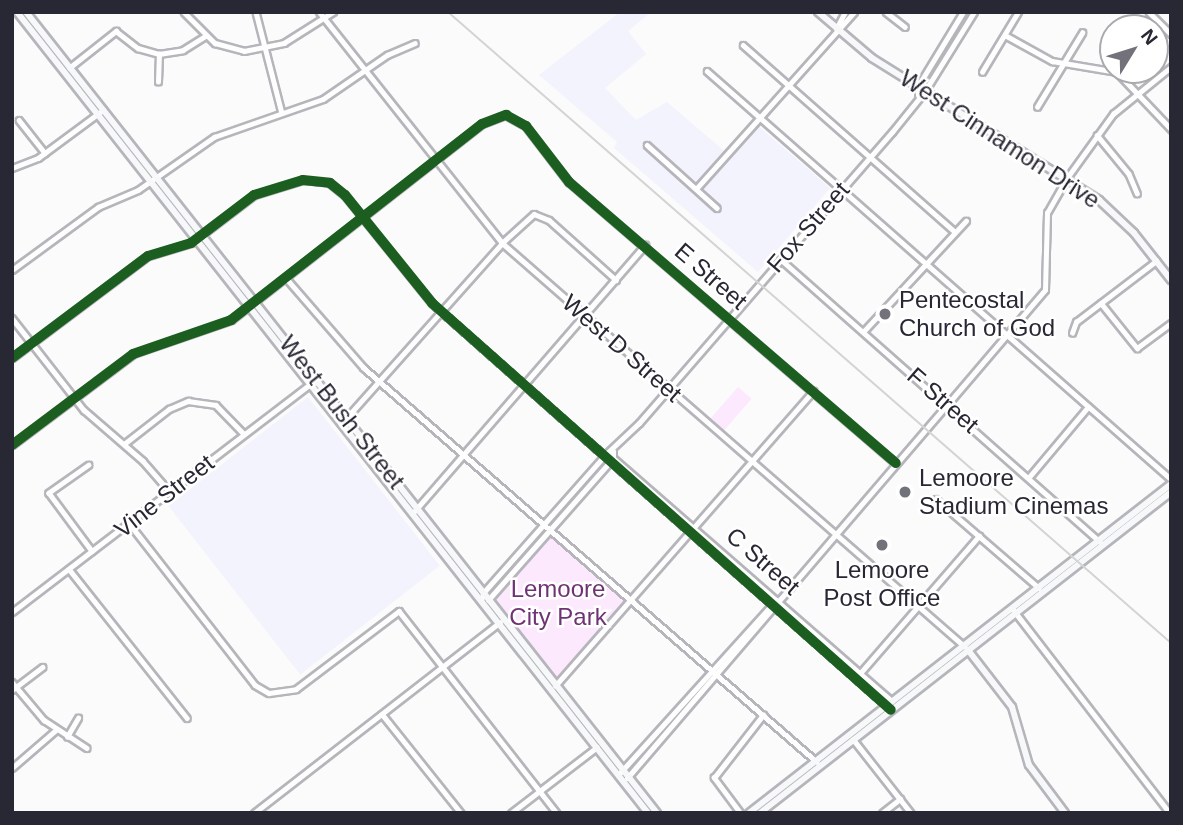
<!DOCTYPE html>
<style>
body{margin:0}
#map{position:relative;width:1183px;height:825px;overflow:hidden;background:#fbfbfb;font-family:Arial,sans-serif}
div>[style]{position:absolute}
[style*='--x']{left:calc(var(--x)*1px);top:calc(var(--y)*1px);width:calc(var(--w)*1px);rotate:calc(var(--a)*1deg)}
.built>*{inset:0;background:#f2f3fc;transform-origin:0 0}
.green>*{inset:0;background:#fce9fd;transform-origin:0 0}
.roads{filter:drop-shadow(2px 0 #b5b5bb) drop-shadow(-2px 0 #b5b5bb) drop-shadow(0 2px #b5b5bb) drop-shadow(0 -2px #b5b5bb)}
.minor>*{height:4.5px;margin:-2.25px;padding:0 2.25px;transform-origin:2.25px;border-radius:2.25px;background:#fefefe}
.tertiary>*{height:5px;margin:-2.5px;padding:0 2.5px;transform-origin:2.5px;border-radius:2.5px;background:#fefefe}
.secondary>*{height:6px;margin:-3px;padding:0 3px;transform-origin:3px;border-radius:3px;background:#f7f8f9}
.rail>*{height:2px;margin:-1px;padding:0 1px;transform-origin:1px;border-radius:1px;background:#d4d4d5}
.cycleway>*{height:10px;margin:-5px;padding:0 5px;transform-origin:5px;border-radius:5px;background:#1b5e20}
.dots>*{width:19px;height:19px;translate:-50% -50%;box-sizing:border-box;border:4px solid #fff;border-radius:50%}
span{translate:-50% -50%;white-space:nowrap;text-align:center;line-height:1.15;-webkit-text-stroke:5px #fff;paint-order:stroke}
.street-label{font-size:24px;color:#272834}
.poi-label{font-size:24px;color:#272834}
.left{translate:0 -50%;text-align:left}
.park-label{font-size:24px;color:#6f3374}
.frame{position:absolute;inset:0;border:14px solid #272834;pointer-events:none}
.north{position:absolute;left:1099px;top:14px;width:70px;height:70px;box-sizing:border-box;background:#fff;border:2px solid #a9a9ae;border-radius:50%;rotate:52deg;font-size:19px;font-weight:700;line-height:28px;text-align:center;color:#272834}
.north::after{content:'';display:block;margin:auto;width:24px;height:32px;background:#71727a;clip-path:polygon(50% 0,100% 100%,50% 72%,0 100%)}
</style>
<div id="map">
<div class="built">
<i style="clip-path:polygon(620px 12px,650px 13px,628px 31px,646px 54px,605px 88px,636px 120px,667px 102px,729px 155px,756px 124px,830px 188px,758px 272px,614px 148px,617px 142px,539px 75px)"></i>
<i style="left:308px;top:397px;width:214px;height:177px;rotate:52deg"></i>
</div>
<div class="green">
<i style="left:738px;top:387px;width:18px;height:48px;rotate:41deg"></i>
<i style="clip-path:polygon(552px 529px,631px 599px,556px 684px,488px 600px)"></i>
</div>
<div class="roads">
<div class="minor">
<i style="--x:184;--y:12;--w:44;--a:45"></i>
<i style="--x:215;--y:43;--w:30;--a:15"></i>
<i style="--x:244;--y:51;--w:41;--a:-11.3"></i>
<i style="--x:284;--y:43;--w:58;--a:-32.3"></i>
<i style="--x:256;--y:12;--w:104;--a:75.6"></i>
<i style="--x:886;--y:12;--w:24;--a:38"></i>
<i style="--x:1149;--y:12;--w:31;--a:45"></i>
<i style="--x:836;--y:29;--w:19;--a:-62"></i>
<i style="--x:1005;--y:35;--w:54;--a:29"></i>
<i style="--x:1052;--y:61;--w:66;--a:9.6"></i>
<i style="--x:1117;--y:72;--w:79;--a:46.5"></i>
<i style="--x:743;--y:45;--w:280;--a:41.4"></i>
<i style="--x:69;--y:68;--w:60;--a:-38.2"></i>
<i style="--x:116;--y:31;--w:28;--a:38"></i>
<i style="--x:138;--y:48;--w:22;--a:16"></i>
<i style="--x:159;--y:54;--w:24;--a:-9"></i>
<i style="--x:183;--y:50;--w:26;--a:-32"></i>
<i style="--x:707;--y:71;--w:618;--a:41.33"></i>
<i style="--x:982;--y:72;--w:70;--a:-59"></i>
<i style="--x:158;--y:82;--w:28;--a:-88"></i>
<i style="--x:1037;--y:107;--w:87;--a:-58.7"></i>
<i style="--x:19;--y:120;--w:42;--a:51.8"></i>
<i style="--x:1097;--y:135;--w:50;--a:50.6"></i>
<i style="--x:1129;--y:174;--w:21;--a:67"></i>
<i style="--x:647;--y:145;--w:94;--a:42"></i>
<i style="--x:12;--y:168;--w:28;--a:-21"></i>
<i style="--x:38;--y:158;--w:81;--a:-36.4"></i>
<i style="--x:696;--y:189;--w:237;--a:-48.2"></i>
<i style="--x:12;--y:270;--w:107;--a:-36.2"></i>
<i style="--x:98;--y:207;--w:43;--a:-23"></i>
<i style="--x:138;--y:190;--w:93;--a:-34.9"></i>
<i style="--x:214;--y:137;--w:115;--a:-19.2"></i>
<i style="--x:323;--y:99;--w:78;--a:-34.5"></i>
<i style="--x:387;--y:55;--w:30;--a:-23"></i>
<i style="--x:286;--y:278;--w:119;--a:49.1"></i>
<i style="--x:364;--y:368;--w:600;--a:41.02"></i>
<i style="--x:1101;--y:303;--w:58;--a:51.3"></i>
<i style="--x:1137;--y:348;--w:42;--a:-36.3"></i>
<i style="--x:12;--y:318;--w:117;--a:52"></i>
<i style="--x:84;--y:410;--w:78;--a:40.8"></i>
<i style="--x:143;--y:461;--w:40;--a:49"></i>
<i style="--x:864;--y:331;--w:150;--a:-47.2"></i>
<i style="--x:1072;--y:333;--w:12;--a:-70"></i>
<i style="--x:1076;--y:322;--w:101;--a:-37.3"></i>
<i style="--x:12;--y:358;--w:170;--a:-36.9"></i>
<i style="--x:148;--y:256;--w:45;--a:-16.8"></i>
<i style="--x:191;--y:243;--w:79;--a:-37.3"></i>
<i style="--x:254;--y:195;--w:51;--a:-17"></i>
<i style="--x:303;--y:180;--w:27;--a:6"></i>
<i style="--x:330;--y:183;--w:19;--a:39"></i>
<i style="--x:345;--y:195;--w:139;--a:51.1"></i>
<i style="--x:432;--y:303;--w:608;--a:41.53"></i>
<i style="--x:947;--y:405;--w:151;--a:-49.6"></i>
<i style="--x:1045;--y:290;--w:77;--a:-88.5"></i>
<i style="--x:1047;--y:213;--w:40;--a:-60.3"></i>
<i style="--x:1067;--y:178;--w:79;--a:-54.3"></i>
<i style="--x:1113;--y:114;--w:75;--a:-39"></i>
<i style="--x:341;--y:424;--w:242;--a:-48.3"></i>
<i style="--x:502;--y:243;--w:43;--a:-42.2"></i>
<i style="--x:534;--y:214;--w:16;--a:22"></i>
<i style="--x:549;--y:220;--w:90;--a:41.8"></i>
<i style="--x:124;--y:444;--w:57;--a:-37.9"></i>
<i style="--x:169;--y:409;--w:21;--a:-23"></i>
<i style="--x:188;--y:401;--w:28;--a:8"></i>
<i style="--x:216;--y:405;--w:40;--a:46"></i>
<i style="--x:12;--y:445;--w:151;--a:-36.9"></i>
<i style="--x:133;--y:354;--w:104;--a:-19.1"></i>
<i style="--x:231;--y:320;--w:318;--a:-38"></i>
<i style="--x:482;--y:124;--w:26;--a:-21"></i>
<i style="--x:506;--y:115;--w:23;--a:29"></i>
<i style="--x:526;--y:126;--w:71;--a:52.5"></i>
<i style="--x:569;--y:182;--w:431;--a:40.7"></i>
<i style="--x:611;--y:456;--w:373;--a:41.1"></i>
<i style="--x:89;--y:465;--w:49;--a:145"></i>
<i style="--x:49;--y:493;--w:72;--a:53.4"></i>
<i style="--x:1030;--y:476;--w:90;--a:-50"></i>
<i style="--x:936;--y:499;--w:136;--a:40.8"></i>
<i style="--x:412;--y:514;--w:356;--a:-49.1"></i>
<i style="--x:129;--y:523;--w:205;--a:52.1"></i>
<i style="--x:255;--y:685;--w:16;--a:30"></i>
<i style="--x:269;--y:693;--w:27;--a:-8"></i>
<i style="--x:296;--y:689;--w:129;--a:-37.1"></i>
<i style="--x:399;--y:611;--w:256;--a:52"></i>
<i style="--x:69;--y:569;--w:190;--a:51.6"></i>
<i style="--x:1012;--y:608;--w:259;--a:52.4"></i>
<i style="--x:856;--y:678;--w:188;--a:-49.1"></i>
<i style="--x:12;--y:682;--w:50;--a:49.9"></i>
<i style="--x:44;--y:720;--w:51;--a:33.1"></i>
<i style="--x:555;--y:686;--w:392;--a:-48.8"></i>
<i style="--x:12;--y:690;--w:38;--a:-37"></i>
<i style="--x:382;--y:714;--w:127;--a:51.4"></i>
<i style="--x:67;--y:737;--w:22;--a:-60"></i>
<i style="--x:853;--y:739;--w:94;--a:51.9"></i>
<i style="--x:12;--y:768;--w:58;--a:-40.8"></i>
<i style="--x:254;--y:813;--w:311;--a:-37.8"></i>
<i style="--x:511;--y:813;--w:108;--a:-37.5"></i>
<i style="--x:740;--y:813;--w:44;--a:-126.6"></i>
<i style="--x:714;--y:778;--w:80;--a:-52.1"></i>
<i style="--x:882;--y:813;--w:23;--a:-38"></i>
</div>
<div class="tertiary">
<i style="--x:319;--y:12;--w:295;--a:51.6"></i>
<i style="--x:502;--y:243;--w:614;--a:41.11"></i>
<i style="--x:918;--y:95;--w:9;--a:-90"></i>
<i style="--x:918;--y:86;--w:87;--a:-58.7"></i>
<i style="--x:780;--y:259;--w:427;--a:41.5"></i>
<i style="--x:488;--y:600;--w:189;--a:-48.6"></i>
<i style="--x:613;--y:458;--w:7;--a:-90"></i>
<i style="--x:481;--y:601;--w:8;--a:-76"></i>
<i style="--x:483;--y:593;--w:187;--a:-48.5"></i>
<i style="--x:607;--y:453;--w:44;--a:-43.2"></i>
<i style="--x:639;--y:423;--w:386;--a:-49"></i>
<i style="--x:892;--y:132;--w:53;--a:-51.2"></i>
<i style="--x:925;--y:91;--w:93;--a:-58.2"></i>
<i style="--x:12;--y:612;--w:379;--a:-37.4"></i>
<i style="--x:618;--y:775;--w:236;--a:-47.9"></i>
<i style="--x:627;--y:778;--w:491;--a:-49.4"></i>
</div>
<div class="secondary">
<i style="--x:17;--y:12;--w:1020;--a:51.77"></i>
<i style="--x:26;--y:12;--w:1020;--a:51.77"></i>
<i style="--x:818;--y:12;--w:71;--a:40.4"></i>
<i style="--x:872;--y:58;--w:268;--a:32"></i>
<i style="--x:1099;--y:200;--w:48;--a:43.3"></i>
<i style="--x:1134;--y:233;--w:60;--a:51.8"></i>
<i style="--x:968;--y:650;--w:72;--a:52.3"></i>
<i style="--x:1012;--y:707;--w:60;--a:73.7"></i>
<i style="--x:1029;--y:765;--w:60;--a:53.1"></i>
<i style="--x:749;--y:813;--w:535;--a:-37.94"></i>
<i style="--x:760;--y:813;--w:521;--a:-37.99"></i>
</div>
</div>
<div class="rail">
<i style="--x:448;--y:12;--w:960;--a:41.11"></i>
</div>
<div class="cycleway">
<i style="--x:12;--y:358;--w:170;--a:-36.9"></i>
<i style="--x:148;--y:256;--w:45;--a:-16.8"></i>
<i style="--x:191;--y:243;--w:79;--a:-37.3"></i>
<i style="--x:254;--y:195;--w:51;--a:-17"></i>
<i style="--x:303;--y:180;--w:27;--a:6"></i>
<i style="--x:330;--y:183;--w:19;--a:39"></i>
<i style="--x:345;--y:195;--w:139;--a:51.1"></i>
<i style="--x:432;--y:303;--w:613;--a:41.56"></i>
<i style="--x:12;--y:445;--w:151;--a:-36.9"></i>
<i style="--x:133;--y:354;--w:104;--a:-19.1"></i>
<i style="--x:231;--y:320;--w:318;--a:-38"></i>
<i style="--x:482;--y:124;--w:26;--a:-21"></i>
<i style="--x:506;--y:115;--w:23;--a:29"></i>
<i style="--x:526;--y:126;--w:71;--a:52.5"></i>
<i style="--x:569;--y:182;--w:431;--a:40.7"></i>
</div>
<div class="dots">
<i style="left:885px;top:314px;background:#71727a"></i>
<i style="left:905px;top:492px;background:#71727a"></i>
<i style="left:882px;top:545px;background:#71727a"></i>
</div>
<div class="street-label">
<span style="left:1000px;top:139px;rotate:33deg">West Cinnamon Drive</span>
<span style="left:808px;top:227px;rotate:-49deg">Fox Street</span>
<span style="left:711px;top:276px;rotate:41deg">E Street</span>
<span style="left:622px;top:348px;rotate:41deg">West D Street</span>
<span style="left:943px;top:400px;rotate:41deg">F Street</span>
<span style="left:342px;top:412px;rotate:52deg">West Bush Street</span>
<span style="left:164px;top:496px;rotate:-38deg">Vine Street</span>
<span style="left:763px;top:561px;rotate:41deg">C Street</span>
</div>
<div class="poi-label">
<span class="left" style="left:899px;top:314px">Pentecostal<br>Church of God</span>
<span class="left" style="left:919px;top:492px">Lemoore<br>Stadium Cinemas</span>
<span style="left:882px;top:584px">Lemoore<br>Post Office</span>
</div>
<div class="park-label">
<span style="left:558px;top:603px">Lemoore<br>City Park</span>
</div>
<div class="frame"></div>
<div class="north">N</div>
</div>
